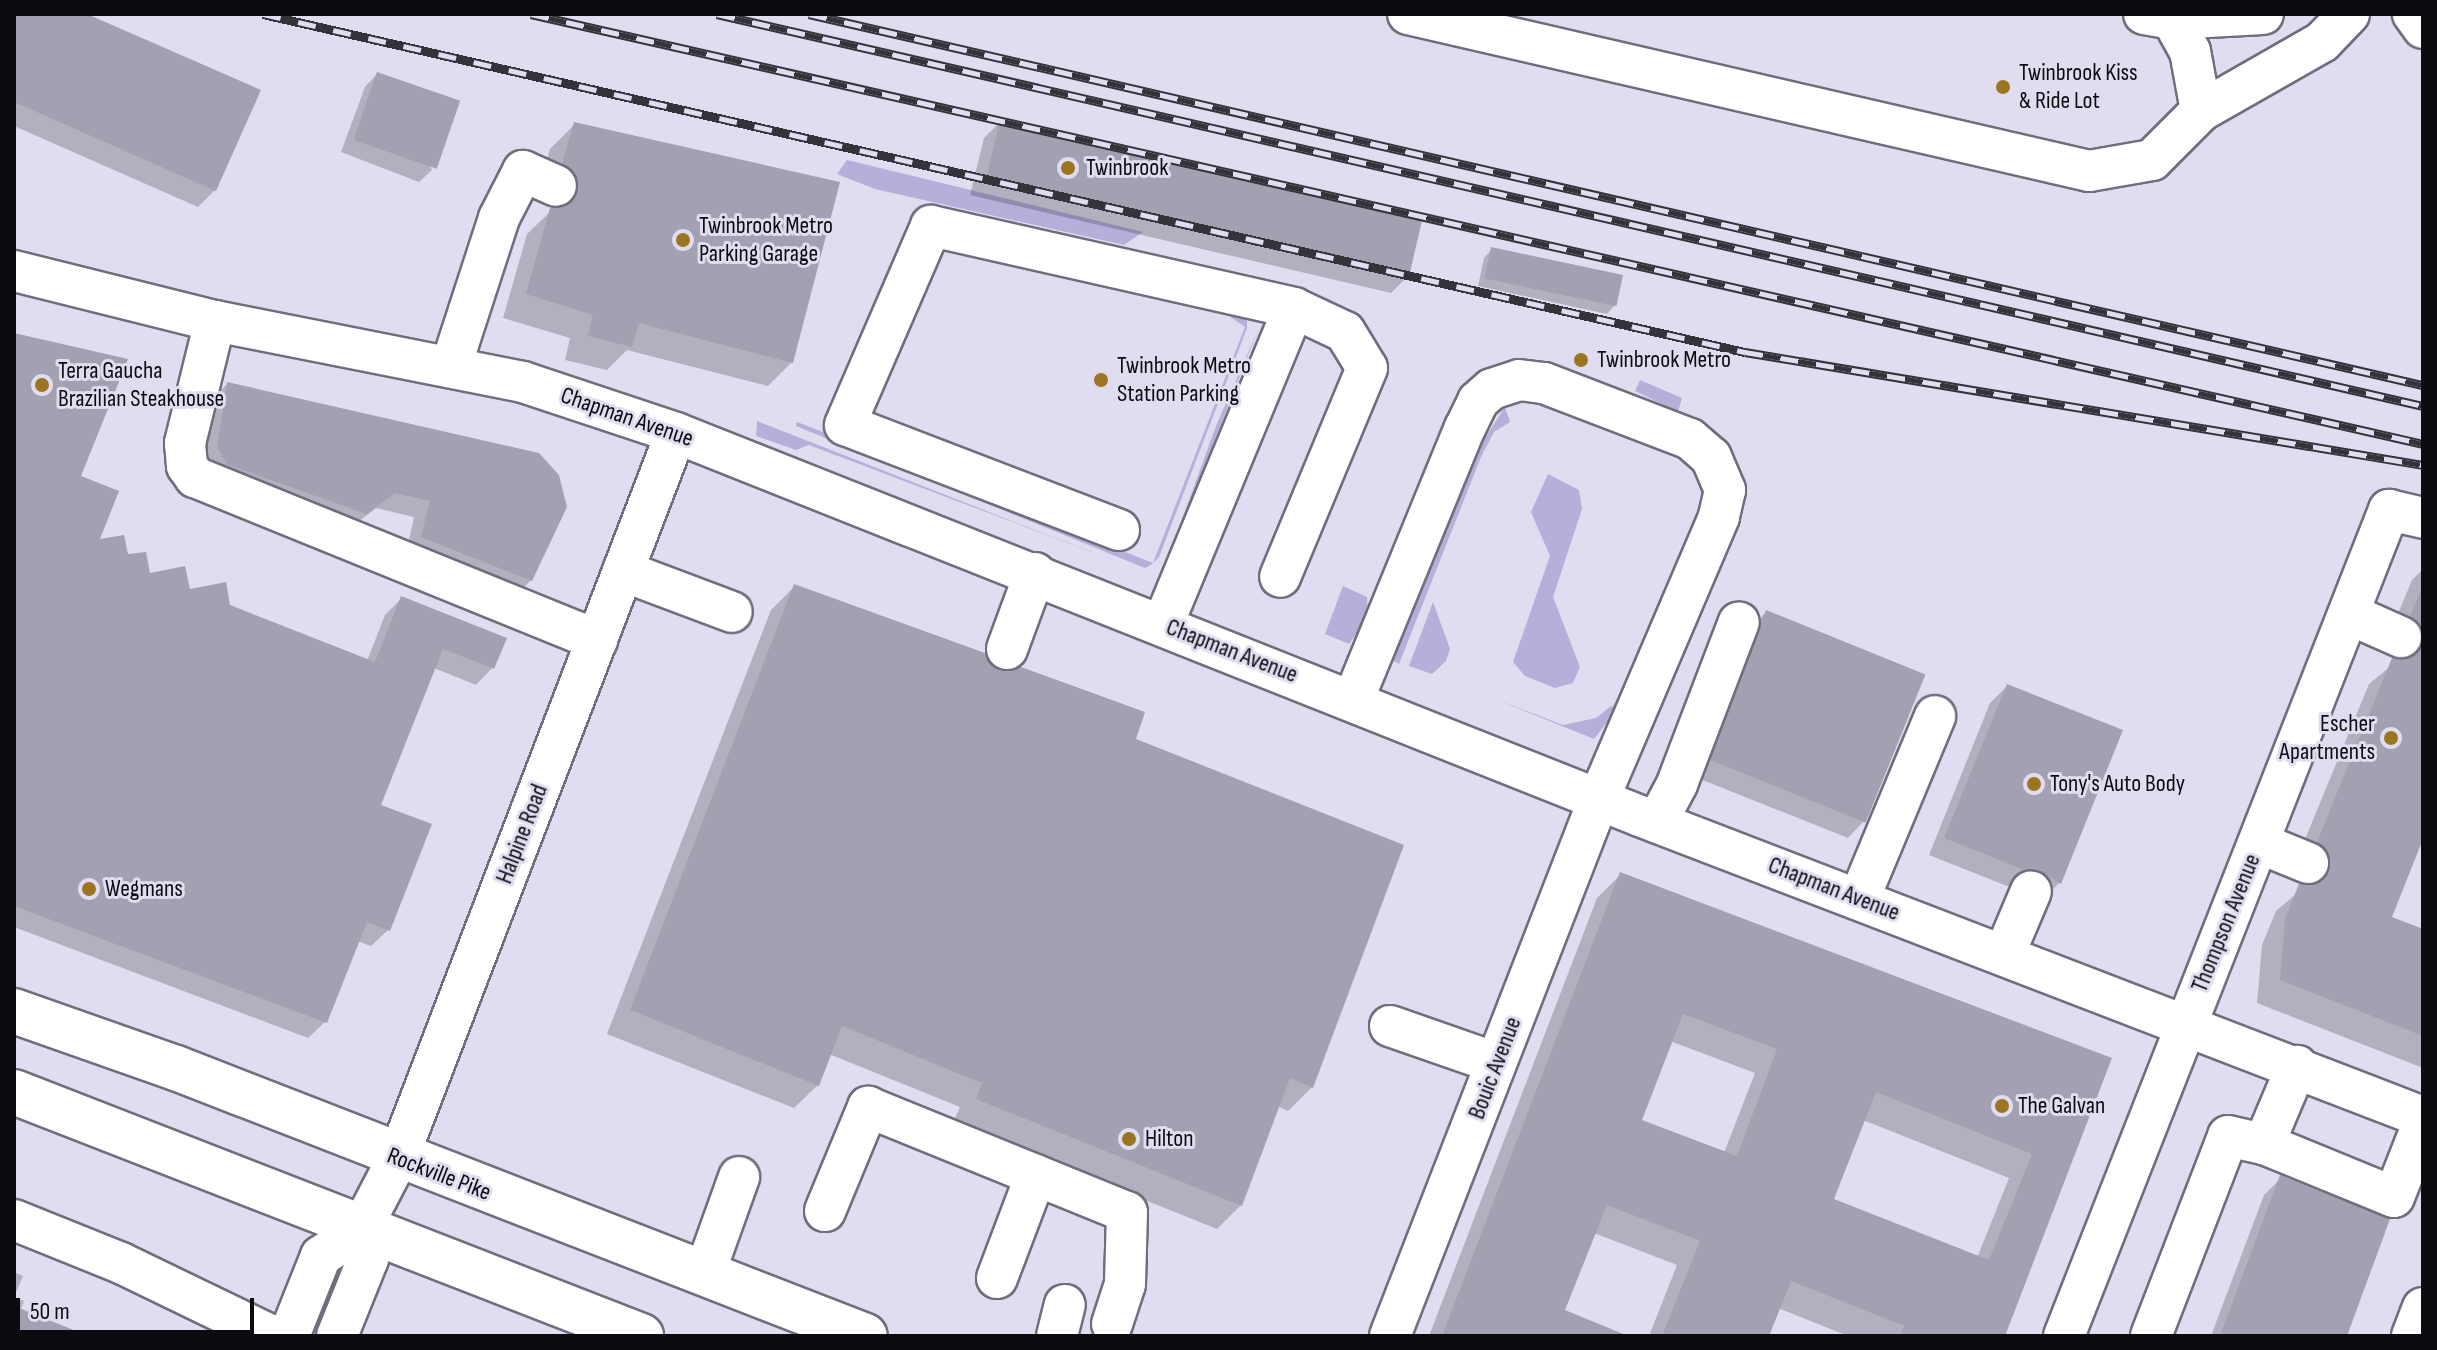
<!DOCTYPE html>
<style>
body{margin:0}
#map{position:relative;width:2437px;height:1350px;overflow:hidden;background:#dfddef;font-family:"Sofia Sans Condensed",sans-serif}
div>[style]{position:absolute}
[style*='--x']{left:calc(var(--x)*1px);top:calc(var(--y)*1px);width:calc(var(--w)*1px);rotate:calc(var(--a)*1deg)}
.green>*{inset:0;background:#b6afda}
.shadow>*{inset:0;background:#0003}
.building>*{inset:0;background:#a3a0b1;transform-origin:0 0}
.roads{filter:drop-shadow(2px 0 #706d7d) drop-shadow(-2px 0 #706d7d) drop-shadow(0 2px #706d7d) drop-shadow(0 -2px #706d7d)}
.minor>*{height:40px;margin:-20px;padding:0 20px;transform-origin:20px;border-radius:20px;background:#fff}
.major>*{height:44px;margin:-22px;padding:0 22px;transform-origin:22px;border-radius:22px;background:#fff}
.rail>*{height:9px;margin-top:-4.5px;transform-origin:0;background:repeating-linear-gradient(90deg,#dfddef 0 18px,#34323a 0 36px);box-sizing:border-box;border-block:2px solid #34323a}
.dots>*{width:22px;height:22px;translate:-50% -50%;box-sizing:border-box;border:4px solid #dfddef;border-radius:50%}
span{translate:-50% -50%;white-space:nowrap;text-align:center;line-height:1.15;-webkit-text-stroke:6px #dfddef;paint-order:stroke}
.poi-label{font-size:24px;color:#0c0b10}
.left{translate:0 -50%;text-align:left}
.right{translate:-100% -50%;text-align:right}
.street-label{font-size:24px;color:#0c0b10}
.frame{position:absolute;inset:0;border:16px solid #0c0b10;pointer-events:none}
.scale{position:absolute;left:16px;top:1298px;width:238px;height:36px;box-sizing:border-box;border:4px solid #0c0b10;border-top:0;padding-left:10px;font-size:24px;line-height:28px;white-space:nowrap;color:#0c0b10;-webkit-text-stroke:6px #dfddef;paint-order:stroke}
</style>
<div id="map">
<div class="green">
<i style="clip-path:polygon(847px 160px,1143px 232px,1124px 245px,875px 189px,837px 174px)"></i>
<i style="clip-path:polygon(1223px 312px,1247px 312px,1247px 328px,1159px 557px,1152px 564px,1145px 568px,796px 426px,797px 422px,844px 440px,1153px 563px,1245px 327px)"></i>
<i style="clip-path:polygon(1258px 330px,1167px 561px,1216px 426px)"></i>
<i style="clip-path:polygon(1640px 380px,1682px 398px,1678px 412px,1635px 391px)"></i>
<i style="clip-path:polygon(1505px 407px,1510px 422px,1494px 432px,1481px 457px,1399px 664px,1392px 660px,1468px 464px)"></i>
<i style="clip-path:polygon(757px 421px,1022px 525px,1134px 568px,809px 445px,796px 450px,756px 436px)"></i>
<i style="clip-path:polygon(1548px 474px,1579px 490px,1582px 509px,1553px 597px,1580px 667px,1573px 683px,1555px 688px,1525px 676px,1513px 662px,1550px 556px,1531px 512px)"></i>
<i style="clip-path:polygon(1343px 586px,1367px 597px,1368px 617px,1349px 644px,1325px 634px)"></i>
<i style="clip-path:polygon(1433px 602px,1450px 649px,1446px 661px,1432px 674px,1409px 666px)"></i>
<i style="clip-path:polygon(1495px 699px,1563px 725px,1596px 718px,1611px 706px,1618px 708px,1594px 739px)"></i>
</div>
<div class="shadow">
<i style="clip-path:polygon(14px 14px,82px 14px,215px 190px,198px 207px,14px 126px)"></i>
<i style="clip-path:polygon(377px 74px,432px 170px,419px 182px,341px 152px,365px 87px)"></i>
<i style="clip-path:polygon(1001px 121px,1408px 276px,1391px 293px,970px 195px,984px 138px)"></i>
<i style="clip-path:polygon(574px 125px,792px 362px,768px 386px,627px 350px,607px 370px,565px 360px,570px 338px,503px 318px,527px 234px,553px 209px,552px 197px,539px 188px,550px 149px)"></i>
<i style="clip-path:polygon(1492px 249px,1615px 305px,1607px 314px,1478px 286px,1484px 258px)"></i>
<i style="clip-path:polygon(14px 335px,78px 477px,97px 542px,148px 576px,367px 661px,385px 615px,402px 598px,492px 668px,476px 685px,434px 668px,379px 806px,388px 930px,371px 946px,357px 941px,325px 1022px,308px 1038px,14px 927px)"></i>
<i style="clip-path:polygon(227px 384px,557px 476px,531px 580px,514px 597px,406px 554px,414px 517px,376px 508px,348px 530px,201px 466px,211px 400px)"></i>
<i style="clip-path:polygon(2423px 569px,2423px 833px,2389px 918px,2423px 931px,2423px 1068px,2257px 1003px,2262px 945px,2276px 911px,2305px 886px,2303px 874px,2294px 866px,2369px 684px,2398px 660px,2397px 648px,2387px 640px,2412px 580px)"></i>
<i style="clip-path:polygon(795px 586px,999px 673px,1133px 740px,1312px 1087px,1288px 1111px,1277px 1106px,1241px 1205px,1217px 1229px,953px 1123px,960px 1107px,829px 1054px,818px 1085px,794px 1108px,607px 1034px,771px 610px)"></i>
<i style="clip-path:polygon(1766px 612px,1864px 821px,1848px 838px,1695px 777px,1749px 629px)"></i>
<i style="clip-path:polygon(2007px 686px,2120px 731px,2059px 883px,2043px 900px,2022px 886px,2007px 886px,1929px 855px,1990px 703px)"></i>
<i style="clip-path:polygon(evenodd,1621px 874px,2109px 1059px,2003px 1336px,1848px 1336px,1778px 1308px,1767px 1336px,1649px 1336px,1677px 1265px,1594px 1233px,1563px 1311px,1627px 1336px,1429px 1336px,1597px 898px,1621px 874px,1670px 1041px,1755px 1073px,1724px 1153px,1640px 1121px,1670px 1041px,1621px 874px,1863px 1120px,2009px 1178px,1977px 1258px,1831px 1200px,1863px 1120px)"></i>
<i style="clip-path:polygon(2281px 1178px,2345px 1336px,2211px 1336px,2264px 1195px)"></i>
<i style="clip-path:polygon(14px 1272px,23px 1276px,14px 1297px,24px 1301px,20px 1311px,39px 1336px,14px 1336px)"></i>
<i style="clip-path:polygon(162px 1330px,176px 1336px,156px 1336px)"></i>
</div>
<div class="building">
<i style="clip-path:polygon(14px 14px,87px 14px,261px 90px,216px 191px,14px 102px)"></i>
<i style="left:377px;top:72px;width:88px;height:72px;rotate:19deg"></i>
<i style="left:1000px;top:119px;width:434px;height:61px;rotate:13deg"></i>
<i style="clip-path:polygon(574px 122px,840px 182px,793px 363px,639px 323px,632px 347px,588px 336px,593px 315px,526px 294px,550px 208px,569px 205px,577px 195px,575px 173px,562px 164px)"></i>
<i style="left:1491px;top:247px;width:135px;height:32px;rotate:12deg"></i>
<i style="clip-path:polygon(14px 333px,128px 359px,81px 476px,119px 491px,100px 539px,124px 535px,128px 554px,146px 552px,150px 573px,185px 566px,190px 589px,226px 582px,230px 605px,375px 662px,401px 596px,507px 638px,494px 669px,443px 649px,381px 805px,432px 824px,390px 931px,367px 922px,327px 1023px,14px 906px)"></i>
<i style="clip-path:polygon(227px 382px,539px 453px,559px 475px,567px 507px,532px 581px,421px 537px,430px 501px,395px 493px,367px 514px,228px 465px,217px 448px)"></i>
<i style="clip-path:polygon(794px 584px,985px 653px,1000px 671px,1021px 667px,1145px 712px,1136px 739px,1404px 845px,1313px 1088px,1290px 1078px,1242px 1206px,976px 1099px,982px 1083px,842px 1026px,819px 1086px,630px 1010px)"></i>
<i style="clip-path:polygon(2423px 586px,2423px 632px,2410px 616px)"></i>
<i style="left:1766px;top:610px;width:172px;height:160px;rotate:22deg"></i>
<i style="clip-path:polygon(2423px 641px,2423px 839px,2392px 917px,2423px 929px,2423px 1036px,2280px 980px,2285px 919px,2299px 884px,2321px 882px,2330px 871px,2327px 850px,2317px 842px,2392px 658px,2414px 656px)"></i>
<i style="clip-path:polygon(2007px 684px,2123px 730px,2061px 884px,2039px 870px,2024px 870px,1944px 838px)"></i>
<i style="clip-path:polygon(evenodd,1620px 872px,2112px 1058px,2005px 1336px,1900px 1336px,1904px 1326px,1791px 1281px,1769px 1336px,1662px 1336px,1700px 1241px,1607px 1205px,1565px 1310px,1628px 1336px,1442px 1336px,1620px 872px,1683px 1014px,1777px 1049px,1737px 1156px,1642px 1120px,1683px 1014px,1620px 872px,1876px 1092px,2032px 1154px,1989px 1260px,1834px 1199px,1876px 1092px)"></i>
<i style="clip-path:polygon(2280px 1175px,2390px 1219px,2347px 1336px,2220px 1336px)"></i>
<i style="clip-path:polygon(14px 1306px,86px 1335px,85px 1336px,14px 1336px)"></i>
</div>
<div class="roads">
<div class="minor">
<i style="--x:1408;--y:14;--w:699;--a:12.98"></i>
<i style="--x:2089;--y:171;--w:64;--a:-9.9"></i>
<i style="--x:2152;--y:160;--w:69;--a:-45"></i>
<i style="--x:2201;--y:111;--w:139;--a:-29.7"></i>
<i style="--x:2322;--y:42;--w:39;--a:-46"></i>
<i style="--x:2144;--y:14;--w:28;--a:10"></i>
<i style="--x:2172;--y:19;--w:91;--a:-3.1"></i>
<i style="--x:2413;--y:14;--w:17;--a:54"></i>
<i style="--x:2172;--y:19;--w:37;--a:61"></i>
<i style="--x:2190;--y:51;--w:61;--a:79.6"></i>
<i style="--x:14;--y:271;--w:207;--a:14"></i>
<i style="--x:215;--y:321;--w:314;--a:11.2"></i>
<i style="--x:523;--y:382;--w:161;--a:18.4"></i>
<i style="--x:676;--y:433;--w:1037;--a:21.67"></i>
<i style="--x:1640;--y:816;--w:839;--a:21.03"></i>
<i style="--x:215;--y:321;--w:126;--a:103.8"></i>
<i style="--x:185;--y:443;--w:23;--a:85"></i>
<i style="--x:187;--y:466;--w:14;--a:54"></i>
<i style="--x:195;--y:477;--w:434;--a:22.1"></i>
<i style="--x:451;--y:366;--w:156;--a:-72"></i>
<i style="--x:499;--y:218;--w:53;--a:-62.9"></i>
<i style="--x:523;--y:171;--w:36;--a:24"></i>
<i style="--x:1119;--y:530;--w:293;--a:-159"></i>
<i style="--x:845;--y:425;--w:217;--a:-66.6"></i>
<i style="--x:931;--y:226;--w:372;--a:12.7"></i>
<i style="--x:1294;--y:308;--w:56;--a:25.2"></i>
<i style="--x:1345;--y:332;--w:42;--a:58.6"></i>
<i style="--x:1367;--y:368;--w:226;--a:112.6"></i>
<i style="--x:623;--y:571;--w:116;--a:20.6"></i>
<i style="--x:2349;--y:614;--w:57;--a:23.9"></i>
<i style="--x:1163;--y:624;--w:342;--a:-67.5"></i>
<i style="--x:1007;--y:649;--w:81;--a:-69.8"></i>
<i style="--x:1354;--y:698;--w:292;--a:-67.7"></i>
<i style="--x:1465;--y:428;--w:30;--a:-64"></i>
<i style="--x:1478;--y:401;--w:18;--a:-41"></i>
<i style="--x:1492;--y:389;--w:28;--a:-18"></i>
<i style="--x:1519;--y:380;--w:25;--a:7"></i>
<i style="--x:1544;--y:383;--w:156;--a:21"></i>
<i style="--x:1690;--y:439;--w:28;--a:41"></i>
<i style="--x:1711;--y:457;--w:36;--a:67"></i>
<i style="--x:1725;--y:490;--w:28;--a:103"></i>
<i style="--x:1719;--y:517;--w:306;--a:113.1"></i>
<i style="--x:1599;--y:799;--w:576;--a:111.27"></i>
<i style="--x:1657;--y:822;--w:43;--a:-62.2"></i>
<i style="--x:1677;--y:784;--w:173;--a:-69.1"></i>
<i style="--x:2259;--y:843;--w:53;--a:22.2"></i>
<i style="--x:1859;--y:899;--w:198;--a:-67.4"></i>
<i style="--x:2004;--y:955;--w:69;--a:-67.1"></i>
<i style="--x:1390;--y:1026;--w:112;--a:19.2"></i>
<i style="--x:2264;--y:1144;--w:140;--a:22.2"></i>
<i style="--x:2394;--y:1197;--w:79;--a:-68.6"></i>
<i style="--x:825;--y:1211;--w:113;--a:-67.5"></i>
<i style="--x:868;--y:1107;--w:279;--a:22.1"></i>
<i style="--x:1127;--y:1212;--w:72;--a:91.6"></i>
<i style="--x:1125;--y:1284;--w:42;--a:108"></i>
<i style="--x:14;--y:1220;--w:115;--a:21.9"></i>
<i style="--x:121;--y:1263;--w:168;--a:25.8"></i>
<i style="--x:704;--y:1275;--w:104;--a:-70.3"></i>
<i style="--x:997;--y:1278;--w:110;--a:-69.3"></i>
<i style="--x:289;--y:1336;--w:86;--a:-68.2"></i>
<i style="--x:321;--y:1256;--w:46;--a:-32.7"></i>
<i style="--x:360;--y:1231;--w:82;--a:-62.5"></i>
<i style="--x:398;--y:1158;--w:776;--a:-69.02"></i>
<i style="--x:337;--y:1336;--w:83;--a:-68.1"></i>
<i style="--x:368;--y:1259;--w:29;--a:-106"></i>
<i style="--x:1057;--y:1336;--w:32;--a:-76"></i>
<i style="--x:2064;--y:1336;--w:888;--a:-68.52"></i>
<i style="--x:2389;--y:510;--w:35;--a:13"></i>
<i style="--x:2151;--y:1336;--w:214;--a:-68.9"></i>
<i style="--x:2228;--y:1136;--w:37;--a:13"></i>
<i style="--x:2264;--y:1144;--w:85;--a:-67.1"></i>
<i style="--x:2412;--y:1336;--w:30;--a:-69"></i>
</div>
<div class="major">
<i style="--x:14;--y:1011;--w:172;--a:19.4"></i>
<i style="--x:176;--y:1068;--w:739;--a:21.25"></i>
<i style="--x:14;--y:1092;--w:673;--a:21.26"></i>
</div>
</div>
<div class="rail">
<i style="--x:263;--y:14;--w:1520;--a:12.85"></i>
<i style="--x:1745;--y:352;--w:687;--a:9.46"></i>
<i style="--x:531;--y:14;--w:1940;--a:12.8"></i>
<i style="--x:717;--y:14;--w:1750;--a:12.94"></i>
<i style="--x:809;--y:14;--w:1656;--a:12.95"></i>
</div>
<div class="dots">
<i style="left:2003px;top:87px;background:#9c7522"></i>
<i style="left:1068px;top:168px;background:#9c7522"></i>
<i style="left:683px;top:240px;background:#9c7522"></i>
<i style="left:1581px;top:360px;background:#9c7522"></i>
<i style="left:1101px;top:380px;background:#9c7522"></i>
<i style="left:42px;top:385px;background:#9c7522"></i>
<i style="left:2391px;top:738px;background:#9c7522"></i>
<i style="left:2034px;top:784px;background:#9c7522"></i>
<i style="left:89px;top:889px;background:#9c7522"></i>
<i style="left:2002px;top:1106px;background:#9c7522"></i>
<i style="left:1129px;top:1139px;background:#9c7522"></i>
</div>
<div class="poi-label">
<span class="left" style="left:2019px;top:87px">Twinbrook Kiss<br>&amp; Ride Lot</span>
<span class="left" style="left:1086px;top:168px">Twinbrook</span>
<span class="left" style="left:699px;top:240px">Twinbrook Metro<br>Parking Garage</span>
<span class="left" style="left:1597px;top:360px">Twinbrook Metro</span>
<span class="left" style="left:1117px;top:380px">Twinbrook Metro<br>Station Parking</span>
<span class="left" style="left:58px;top:385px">Terra Gaucha<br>Brazilian Steakhouse</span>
<span class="right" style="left:2375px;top:738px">Escher<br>Apartments</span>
<span class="left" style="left:2050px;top:784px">Tony's Auto Body</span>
<span class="left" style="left:105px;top:889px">Wegmans</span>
<span class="left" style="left:2018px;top:1106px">The Galvan</span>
<span class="left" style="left:1145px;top:1139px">Hilton</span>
</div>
<div class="street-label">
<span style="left:627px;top:417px;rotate:19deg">Chapman Avenue</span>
<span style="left:1232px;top:651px;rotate:21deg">Chapman Avenue</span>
<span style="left:522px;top:834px;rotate:-69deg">Halpine Road</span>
<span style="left:1834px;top:889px;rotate:21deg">Chapman Avenue</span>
<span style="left:2226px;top:923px;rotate:-68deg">Thompson Avenue</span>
<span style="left:1495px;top:1068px;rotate:-69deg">Bouic Avenue</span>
<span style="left:439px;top:1174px;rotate:21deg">Rockville Pike</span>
</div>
<div class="frame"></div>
<div class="scale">50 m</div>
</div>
